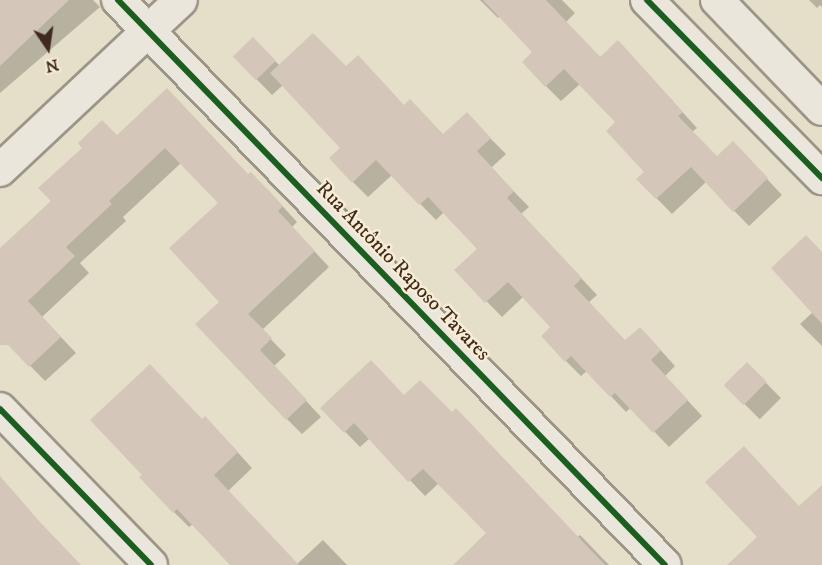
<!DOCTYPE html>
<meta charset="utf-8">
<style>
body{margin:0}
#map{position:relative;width:822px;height:565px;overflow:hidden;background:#e5dec9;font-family:"IM FELL DW Pica",serif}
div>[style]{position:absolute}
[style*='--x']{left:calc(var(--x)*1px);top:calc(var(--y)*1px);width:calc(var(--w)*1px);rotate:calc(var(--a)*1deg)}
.shadow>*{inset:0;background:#0003;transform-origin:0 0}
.building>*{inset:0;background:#d4c7b9;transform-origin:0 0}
.roads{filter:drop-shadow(2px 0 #9c9588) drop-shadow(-2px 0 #9c9588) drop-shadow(0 2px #9c9588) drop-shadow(0 -2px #9c9588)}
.minor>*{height:32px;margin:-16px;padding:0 16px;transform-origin:16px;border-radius:16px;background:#eae6dc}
.cycleway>*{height:6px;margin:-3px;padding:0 3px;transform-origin:3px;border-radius:3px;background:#1b5e20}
span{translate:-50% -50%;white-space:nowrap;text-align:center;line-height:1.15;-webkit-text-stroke:5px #f7edd3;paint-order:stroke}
.street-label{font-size:21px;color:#402a20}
.north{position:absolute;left:18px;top:18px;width:60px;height:60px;-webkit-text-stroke:4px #f7edd3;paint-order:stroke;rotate:167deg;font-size:16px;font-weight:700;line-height:24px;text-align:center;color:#402a20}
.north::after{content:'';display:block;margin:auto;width:21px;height:27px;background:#402a20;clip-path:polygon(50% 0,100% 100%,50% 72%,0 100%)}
</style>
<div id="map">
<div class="shadow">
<i style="clip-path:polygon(0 0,93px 0,100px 7px,0 93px)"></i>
<i style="clip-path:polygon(480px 0,562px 0,575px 13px,566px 22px,601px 58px,633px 58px,697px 128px,692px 132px,717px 158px,748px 159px,782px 195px,749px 226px,706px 182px,672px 214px,638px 179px,646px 172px,617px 123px,580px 84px,561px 101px,546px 86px,534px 52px,500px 16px,498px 18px)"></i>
<i style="clip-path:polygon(809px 0,822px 0,822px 7px,820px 5px,817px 8px)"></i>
<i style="clip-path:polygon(253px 39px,280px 66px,346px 68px,444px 136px,482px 130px,506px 154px,491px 168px,529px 207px,521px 214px,597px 295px,589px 302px,625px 342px,655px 344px,675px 366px,665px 376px,702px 416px,669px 447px,631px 407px,626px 412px,587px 371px,581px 376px,566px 361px,553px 327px,524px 296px,502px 317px,456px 270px,479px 249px,444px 212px,436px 220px,392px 175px,368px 197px,353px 182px,342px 148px,283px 85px,272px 95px,235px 57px)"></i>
<i style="clip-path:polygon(167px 90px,249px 176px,267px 189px,297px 222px,292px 227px,329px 267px,262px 330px,286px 355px,274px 366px,321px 417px,302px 434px,287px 419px,221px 302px,220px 203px,181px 163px,123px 217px,126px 221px,80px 263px,89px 273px,42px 317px,76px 353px,45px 381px,0 335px,0 250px)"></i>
<i style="clip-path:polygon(822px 253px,822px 346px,800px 324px,813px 312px)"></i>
<i style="left:747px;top:364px;width:48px;height:30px;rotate:45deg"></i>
<i style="clip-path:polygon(405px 397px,578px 537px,580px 535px,609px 565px,455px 565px,488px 534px,439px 483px,425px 496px,370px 438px,360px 447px,322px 408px)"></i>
<i style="clip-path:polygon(202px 421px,220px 433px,252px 468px,228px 491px,297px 564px,323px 540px,347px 565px,232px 565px,193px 524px,189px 527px,174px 512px)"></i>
</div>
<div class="building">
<i style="clip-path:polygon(0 0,69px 0,0 66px)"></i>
<i style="clip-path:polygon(483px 0,546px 0,600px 57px,618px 40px,683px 112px,678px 116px,717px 156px,733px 141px,768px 178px,733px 212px,691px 167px,656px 199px,636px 179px,644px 172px,606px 131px,615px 122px,564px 69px,545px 87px,522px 62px,532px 52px)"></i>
<i style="clip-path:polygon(313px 33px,346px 66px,358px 55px,404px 105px,410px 99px,443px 134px,467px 112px,491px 138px,477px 151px,514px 191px,507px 198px,582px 278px,574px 286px,625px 340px,640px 327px,661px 350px,651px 360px,688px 400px,653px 433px,615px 393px,610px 397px,571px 356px,565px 362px,541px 336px,550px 327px,508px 282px,485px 303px,454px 270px,477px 249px,428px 197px,419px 205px,376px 160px,352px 183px,329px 158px,340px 148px,270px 73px)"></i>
<i style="left:253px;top:37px;width:33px;height:28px;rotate:46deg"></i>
<i style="clip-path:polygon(167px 88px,248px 174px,251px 172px,283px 206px,278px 211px,315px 251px,248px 314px,272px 338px,260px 350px,307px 400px,286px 420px,195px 324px,219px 302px,169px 248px,218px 203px,165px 148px,109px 201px,112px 204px,66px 247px,75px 256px,28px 301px,61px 337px,29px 367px,8px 345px,0 345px,0 248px,51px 201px,38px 188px,82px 148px,78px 143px,102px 120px,117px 135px)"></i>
<i style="clip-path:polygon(806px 235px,822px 252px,822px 324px,771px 268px)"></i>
<i style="clip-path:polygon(371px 360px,404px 395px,420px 380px,452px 412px,456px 408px,605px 565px,453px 565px,486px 533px,423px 469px,408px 482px,354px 423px,344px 433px,320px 408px)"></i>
<i style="left:747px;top:362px;width:28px;height:33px;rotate:45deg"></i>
<i style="clip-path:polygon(150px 364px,202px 419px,205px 416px,238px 452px,214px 475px,299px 565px,230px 565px,177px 509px,173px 513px,139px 477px,142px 475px,90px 420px)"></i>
<i style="clip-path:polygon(744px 446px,799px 506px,822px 485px,822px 565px,727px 565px,757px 537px,705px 482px)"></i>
<i style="clip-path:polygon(0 476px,40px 522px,81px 565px,0 565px)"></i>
</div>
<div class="roads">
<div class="minor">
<i style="--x:118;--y:0;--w:786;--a:45.93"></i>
<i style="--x:647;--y:0;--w:250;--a:45.5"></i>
<i style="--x:717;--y:0;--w:151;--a:46.1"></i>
<i style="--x:0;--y:170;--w:248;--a:-43.2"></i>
<i style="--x:0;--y:409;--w:217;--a:45.9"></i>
</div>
</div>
<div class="cycleway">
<i style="--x:118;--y:0;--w:786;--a:45.93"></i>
<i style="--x:647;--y:0;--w:250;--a:45.5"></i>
<i style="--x:0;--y:409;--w:217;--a:45.9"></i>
</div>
<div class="street-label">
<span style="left:403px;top:271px;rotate:46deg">Rua Antônio Raposo Tavares</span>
</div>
<div class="north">N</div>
</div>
